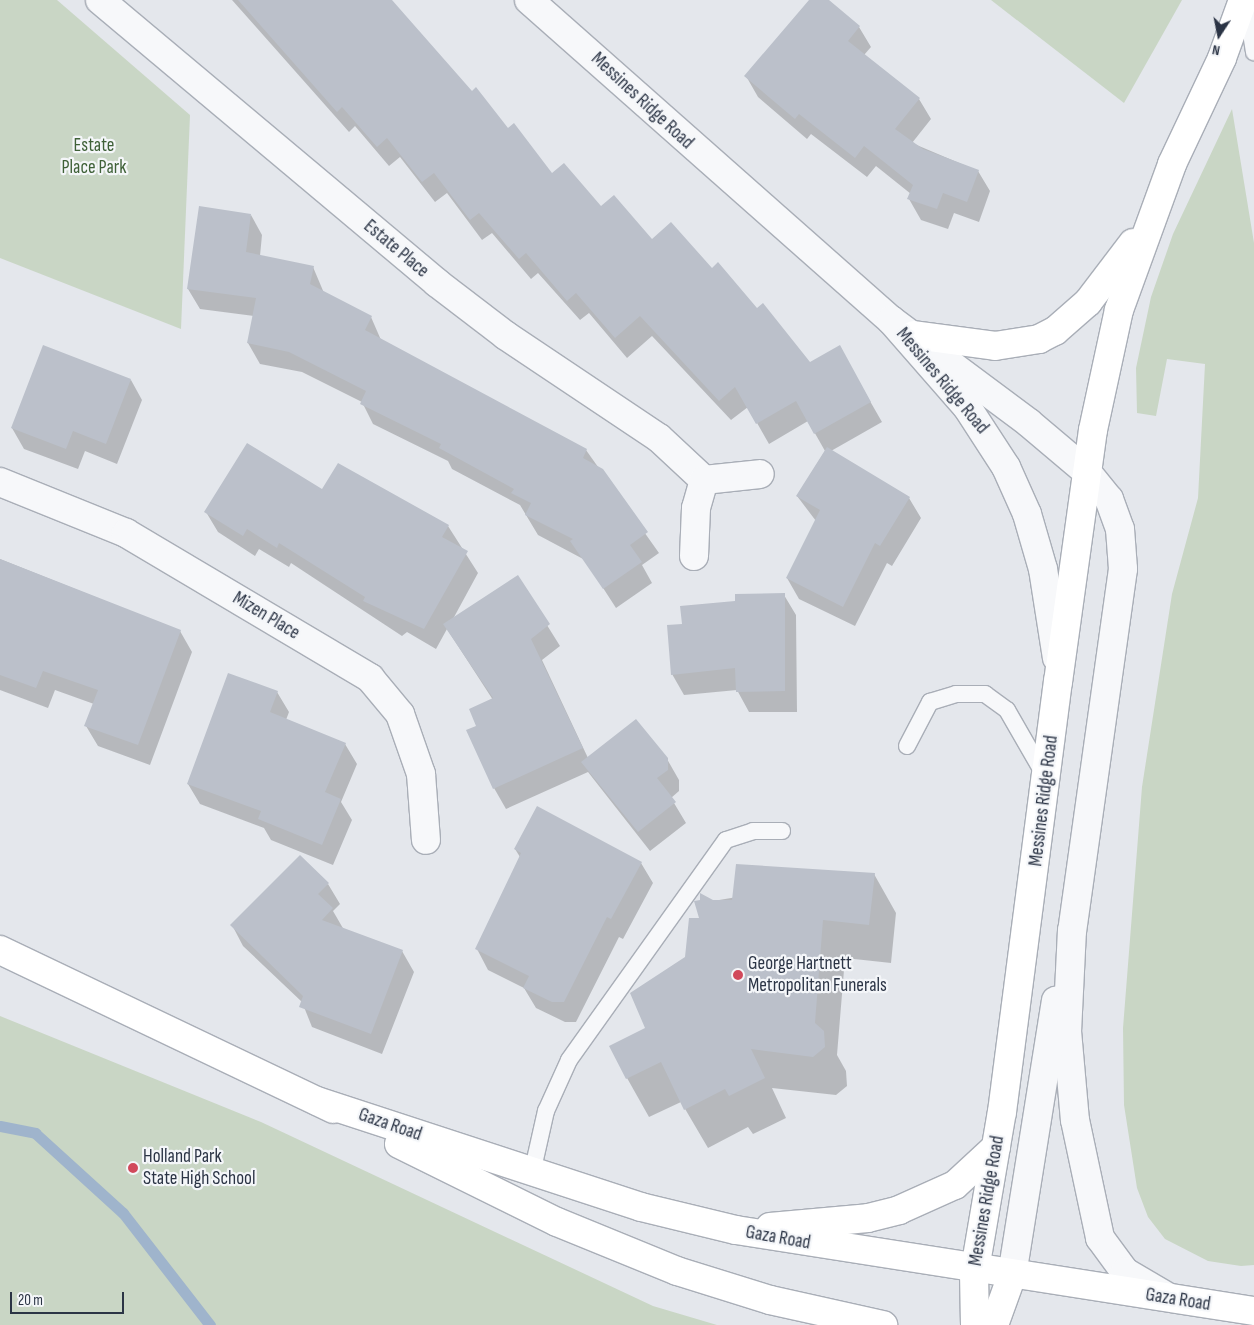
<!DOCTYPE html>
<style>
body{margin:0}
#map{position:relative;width:1254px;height:1325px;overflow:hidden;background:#e4e7ec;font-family:"Sofia Sans Condensed",sans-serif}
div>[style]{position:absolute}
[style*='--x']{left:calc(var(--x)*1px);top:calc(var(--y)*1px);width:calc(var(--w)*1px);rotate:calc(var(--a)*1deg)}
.green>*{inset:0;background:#c9d6c5}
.shadow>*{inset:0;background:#0003}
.stream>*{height:11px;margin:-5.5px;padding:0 5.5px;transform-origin:5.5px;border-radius:5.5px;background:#9fb4cc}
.building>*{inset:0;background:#bbc0ca}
.roads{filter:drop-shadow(1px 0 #a9aeb7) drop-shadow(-1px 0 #a9aeb7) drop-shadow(0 1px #a9aeb7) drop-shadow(0 -1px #a9aeb7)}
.service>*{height:16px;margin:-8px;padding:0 8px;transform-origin:8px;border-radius:8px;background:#f7f8fa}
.minor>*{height:28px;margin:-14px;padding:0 14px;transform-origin:14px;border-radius:14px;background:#f7f8fa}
.tertiary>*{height:28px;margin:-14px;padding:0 14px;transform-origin:14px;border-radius:14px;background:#f7f8fa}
.secondary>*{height:28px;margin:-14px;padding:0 14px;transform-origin:14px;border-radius:14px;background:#fff}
.motorway>*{height:28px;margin:-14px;padding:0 14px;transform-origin:14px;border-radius:14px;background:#fff}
.dots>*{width:14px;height:14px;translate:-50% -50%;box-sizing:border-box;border:2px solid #f4f6f9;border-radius:50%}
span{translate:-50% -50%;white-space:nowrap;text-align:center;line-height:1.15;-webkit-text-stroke:4.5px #f4f6f9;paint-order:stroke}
.street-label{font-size:19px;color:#2b3445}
.park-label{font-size:19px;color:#3f6138}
.poi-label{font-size:19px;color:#2b3445}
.left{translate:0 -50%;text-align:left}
.north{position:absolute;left:1194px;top:10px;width:50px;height:50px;-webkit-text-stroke:4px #f4f6f9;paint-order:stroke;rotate:191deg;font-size:14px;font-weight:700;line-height:20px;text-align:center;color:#2b3445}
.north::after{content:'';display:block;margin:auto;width:18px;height:22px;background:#2b3445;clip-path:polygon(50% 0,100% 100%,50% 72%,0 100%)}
.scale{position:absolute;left:10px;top:1292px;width:114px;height:22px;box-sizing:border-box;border:2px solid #2b3445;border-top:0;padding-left:6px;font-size:15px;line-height:18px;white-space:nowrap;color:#2b3445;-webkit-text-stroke:4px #f4f6f9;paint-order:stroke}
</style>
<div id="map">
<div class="green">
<i style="clip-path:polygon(0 0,57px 0,190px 115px,181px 329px,0 258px)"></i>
<i style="clip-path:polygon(991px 0,1182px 0,1124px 103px)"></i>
<i style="clip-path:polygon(1232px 109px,1254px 243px,1254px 1265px,1241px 1266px,1208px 1261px,1165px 1239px,1148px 1217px,1137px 1188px,1124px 1105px,1123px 1028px,1142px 787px,1172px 594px,1198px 498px,1205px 364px,1167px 359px,1156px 416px,1137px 413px,1136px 368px,1151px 297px,1173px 234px)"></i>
<i style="clip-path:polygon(0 1016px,261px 1122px,653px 1306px,717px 1325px,0 1325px)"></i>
</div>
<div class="shadow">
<i style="clip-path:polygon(232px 0,368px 0,471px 93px,552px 175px,651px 241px,712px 270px,810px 364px,839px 347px,882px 422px,831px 451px,909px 498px,921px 518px,892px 566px,887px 563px,855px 626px,799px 599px,787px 578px,816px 521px,797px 496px,825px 451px,808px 421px,769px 444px,748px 407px,731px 420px,652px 336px,627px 358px,589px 313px,580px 320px,538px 273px,531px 279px,492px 233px,482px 240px,447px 193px,435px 202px,400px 157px,389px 166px,355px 126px,349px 132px)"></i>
<i style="clip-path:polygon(810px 0,827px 0,859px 27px,871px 47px,864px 55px,919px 99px,931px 119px,912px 143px,978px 171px,990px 191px,979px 222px,954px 213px,948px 229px,921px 220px,909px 199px,911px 194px,876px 166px,867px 177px,811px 134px,807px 139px,758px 97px,746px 76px)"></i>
<i style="clip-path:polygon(251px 215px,262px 235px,260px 256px,313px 267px,324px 293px,371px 317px,381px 340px,586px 450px,659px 553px,642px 565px,652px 583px,616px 608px,585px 560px,538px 535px,520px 505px,452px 469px,448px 461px,373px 424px,362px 402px,302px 372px,260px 364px,248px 343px,254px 316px,200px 309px,188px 289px)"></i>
<i style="clip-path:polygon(131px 380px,142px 400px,117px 464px,85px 451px,78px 469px,24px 449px,12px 428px)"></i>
<i style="clip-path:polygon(322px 490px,448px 526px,478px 573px,453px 619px,517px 577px,560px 646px,542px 660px,588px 758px,667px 759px,679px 780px,679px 791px,671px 798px,686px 823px,650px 851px,588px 772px,506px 809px,494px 788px,478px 727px,493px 700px,447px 629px,436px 649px,407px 632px,402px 636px,291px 563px,289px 567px,259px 549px,255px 556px,218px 532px,206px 512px)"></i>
<i style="clip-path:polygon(0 559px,180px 631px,192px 652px,150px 765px,98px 746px,86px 726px,94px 704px,55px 690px,48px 708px,0 690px)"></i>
<i style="clip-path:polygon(784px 595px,796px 615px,797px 712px,749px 712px,737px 690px,684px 695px,672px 674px,683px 625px,736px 602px)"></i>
<i style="clip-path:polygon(277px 692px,289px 712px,286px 720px,345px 744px,357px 764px,341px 802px,352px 820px,333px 865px,271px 840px,264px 828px,200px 804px,188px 784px)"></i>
<i style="clip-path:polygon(515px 849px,641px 863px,653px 883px,623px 939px,619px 937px,576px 1022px,565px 1022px,536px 1008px,524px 988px,488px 970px,477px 949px,520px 857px)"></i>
<i style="clip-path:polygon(874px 874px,896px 913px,891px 963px,845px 958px,837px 1055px,846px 1071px,847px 1086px,836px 1095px,772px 1088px,786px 1118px,753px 1134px,748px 1127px,708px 1148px,681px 1102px,649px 1117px,627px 1078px,647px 1029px,686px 958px,700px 920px,713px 901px)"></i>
<i style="clip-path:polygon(328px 884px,340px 904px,333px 911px,344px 930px,402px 951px,414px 972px,382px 1054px,312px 1027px,302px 1002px,243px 946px,232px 925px)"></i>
</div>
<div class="stream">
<i style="--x:0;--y:1126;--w:36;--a:11"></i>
<i style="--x:35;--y:1133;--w:119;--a:42.3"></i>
<i style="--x:123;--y:1213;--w:142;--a:52.2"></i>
</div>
<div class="building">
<i style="clip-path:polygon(238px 0,392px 0,472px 91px,476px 87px,508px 128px,514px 123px,552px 173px,564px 163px,601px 206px,614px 195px,652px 239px,671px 222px,712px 268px,718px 262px,757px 308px,763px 303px,810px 362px,840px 345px,871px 402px,814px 434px,796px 401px,756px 424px,735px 387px,719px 401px,640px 316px,615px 338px,576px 293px,567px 301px,526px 253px,519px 259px,479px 213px,470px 220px,434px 173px,422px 182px,387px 138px,377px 147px,342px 107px,337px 112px)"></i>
<i style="clip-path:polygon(809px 0,829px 0,860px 26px,848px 41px,920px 98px,895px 129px,923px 149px,979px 170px,967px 202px,943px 193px,937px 209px,907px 199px,913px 185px,864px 146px,855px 158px,799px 114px,795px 119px,744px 76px)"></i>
<i style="clip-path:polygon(199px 206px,251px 214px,246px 252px,314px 266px,310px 284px,372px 316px,365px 330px,587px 449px,583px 458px,603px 469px,648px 532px,630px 545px,642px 562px,603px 589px,570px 541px,573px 539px,525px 515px,531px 503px,511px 493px,514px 489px,439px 448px,441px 444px,360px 404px,366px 391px,289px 352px,247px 343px,256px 298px,187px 289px)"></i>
<i style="clip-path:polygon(43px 345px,131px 379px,106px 444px,73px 431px,66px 449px,11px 428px)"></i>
<i style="clip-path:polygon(247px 443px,322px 489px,338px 463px,449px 525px,442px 537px,468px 551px,424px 629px,363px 601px,365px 597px,279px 543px,277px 548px,247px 529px,243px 536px,204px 512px)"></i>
<i style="clip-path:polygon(827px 447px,910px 497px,880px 546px,875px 543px,843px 607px,786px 578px,820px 510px,796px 496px)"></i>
<i style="clip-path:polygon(0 559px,181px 630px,138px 745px,84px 726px,98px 690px,43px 671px,36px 688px,0 675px)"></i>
<i style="clip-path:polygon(518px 575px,550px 624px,531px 639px,583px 748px,493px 789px,466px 730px,476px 726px,469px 709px,493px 698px,443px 624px)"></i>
<i style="clip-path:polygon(785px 593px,785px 691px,736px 692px,735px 668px,671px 675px,667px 625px,682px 624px,680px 606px,735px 601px,735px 594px)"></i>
<i style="clip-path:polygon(228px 673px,278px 691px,270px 712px,346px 743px,325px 792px,341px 799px,322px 845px,258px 819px,261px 811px,187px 784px)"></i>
<i style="clip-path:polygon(636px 719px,668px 758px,668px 770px,657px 778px,676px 802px,638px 832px,581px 762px)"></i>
<i style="clip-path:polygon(537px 806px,642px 862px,611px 919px,607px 917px,564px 1002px,552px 1002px,523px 988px,529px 976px,475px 949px,521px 853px,514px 849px)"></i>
<i style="clip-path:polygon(300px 855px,329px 883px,318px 894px,333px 908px,322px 920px,403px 950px,371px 1034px,299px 1007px,303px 996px,230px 925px)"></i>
<i style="clip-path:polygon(736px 864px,875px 873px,869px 925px,823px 920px,815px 1023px,824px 1031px,825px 1047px,813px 1057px,751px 1049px,765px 1078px,729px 1096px,725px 1089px,684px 1110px,661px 1062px,626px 1079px,609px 1046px,645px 1028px,630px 993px,685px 957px,689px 918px,699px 918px,694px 901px,700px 900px,700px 893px,713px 900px,732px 900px)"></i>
</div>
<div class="roads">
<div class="service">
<i style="--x:1246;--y:2;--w:51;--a:80.9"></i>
<i style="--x:907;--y:746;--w:50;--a:-62.4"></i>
<i style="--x:930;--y:702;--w:27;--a:-17"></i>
<i style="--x:956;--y:694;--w:29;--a:0"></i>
<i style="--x:985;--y:694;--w:27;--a:36"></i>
<i style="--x:1007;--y:710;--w:76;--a:60.1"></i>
<i style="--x:532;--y:1173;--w:64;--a:-77.3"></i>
<i style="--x:546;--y:1111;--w:56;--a:-65.7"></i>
<i style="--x:569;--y:1060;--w:270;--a:-54.5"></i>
<i style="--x:726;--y:840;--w:28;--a:-18"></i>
<i style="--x:753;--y:831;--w:29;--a:0"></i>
</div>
<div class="minor">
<i style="--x:100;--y:0;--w:440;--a:40"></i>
<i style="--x:437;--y:283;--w:86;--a:37.4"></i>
<i style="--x:505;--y:335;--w:185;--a:33.8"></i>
<i style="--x:659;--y:438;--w:62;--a:43"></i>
<i style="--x:0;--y:482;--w:136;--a:22"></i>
<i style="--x:126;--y:533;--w:284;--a:30.7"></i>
<i style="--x:370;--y:678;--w:47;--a:50.2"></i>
<i style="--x:400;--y:714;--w:64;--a:70.7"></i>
<i style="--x:421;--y:774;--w:66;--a:85.7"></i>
<i style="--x:694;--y:556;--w:48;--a:-87.6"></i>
<i style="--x:696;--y:508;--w:29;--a:-74"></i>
<i style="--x:704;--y:480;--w:56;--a:-6.1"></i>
</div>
<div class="tertiary">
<i style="--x:529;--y:0;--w:483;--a:41.5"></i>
<i style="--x:891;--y:320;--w:116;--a:48.9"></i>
<i style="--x:967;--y:407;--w:72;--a:57"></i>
<i style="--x:1006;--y:467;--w:51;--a:65.9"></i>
<i style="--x:1027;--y:514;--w:57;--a:73.8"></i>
<i style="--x:1043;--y:569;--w:90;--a:81.1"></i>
<i style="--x:891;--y:320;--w:172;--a:36.7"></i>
<i style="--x:1029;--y:423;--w:76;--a:40.2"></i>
<i style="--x:1087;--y:472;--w:35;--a:51"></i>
<i style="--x:1109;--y:499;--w:32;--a:70"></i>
<i style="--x:1120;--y:529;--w:40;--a:85.7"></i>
<i style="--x:1123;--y:569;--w:365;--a:98"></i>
<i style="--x:1072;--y:930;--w:101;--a:92.8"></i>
<i style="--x:1067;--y:1031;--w:89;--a:84.9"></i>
<i style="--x:1075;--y:1120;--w:121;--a:78"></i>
<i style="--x:1100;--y:1238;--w:42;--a:53.7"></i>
<i style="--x:1125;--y:1272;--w:48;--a:30.3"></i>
<i style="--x:1012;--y:1275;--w:278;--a:-80.9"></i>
</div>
<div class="secondary">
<i style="--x:0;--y:950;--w:369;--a:25.5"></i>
<i style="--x:317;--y:1101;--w:341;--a:18.1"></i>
<i style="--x:641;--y:1207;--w:98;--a:13.6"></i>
<i style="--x:736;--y:1230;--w:524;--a:8.89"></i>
<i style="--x:399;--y:1144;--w:176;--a:26.3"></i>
<i style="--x:557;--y:1222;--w:130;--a:22.2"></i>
<i style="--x:677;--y:1271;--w:97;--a:17.3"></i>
<i style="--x:770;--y:1300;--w:116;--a:12.5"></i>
<i style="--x:770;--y:1227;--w:98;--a:-5.2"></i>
<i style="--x:868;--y:1218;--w:32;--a:-14"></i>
<i style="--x:899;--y:1210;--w:61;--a:-24.1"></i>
<i style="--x:955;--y:1185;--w:56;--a:-42.8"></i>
<i style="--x:975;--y:1325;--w:50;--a:-91.1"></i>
<i style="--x:974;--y:1275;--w:165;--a:-80.3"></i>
<i style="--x:1002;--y:1112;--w:434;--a:-82.6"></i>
<i style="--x:994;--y:1325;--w:53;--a:-70.2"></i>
</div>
<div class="motorway">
<i style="--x:914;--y:335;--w:82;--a:7.7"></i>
<i style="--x:995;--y:346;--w:45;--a:-9"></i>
<i style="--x:1039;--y:339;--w:18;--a:-27"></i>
<i style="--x:1055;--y:331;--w:44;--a:-41.3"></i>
<i style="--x:1088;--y:302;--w:74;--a:-52.7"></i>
<i style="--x:1058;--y:682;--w:254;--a:-82.1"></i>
<i style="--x:1093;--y:430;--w:123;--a:-77.8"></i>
<i style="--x:1119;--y:310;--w:155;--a:-70"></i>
<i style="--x:1172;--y:164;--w:117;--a:-64.7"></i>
<i style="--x:1222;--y:58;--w:62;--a:-70.1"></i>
</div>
</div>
<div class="dots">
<i style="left:738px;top:975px;background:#d1495b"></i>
<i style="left:133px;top:1168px;background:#d1495b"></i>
</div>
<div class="street-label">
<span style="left:642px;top:101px;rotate:43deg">Messines Ridge Road</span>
<span style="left:396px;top:249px;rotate:40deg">Estate Place</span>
<span style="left:942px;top:381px;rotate:50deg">Messines Ridge Road</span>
<span style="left:266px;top:616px;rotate:31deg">Mizen Place</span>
<span style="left:1044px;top:801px;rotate:-83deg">Messines Ridge Road</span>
<span style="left:390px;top:1125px;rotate:19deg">Gaza Road</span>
<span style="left:987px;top:1201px;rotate:-80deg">Messines Ridge Road</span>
<span style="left:778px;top:1238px;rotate:10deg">Gaza Road</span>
<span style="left:1178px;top:1300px;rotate:9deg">Gaza Road</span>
</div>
<div class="park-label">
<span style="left:94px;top:157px">Estate<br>Place Park</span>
</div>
<div class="poi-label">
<span class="left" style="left:748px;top:975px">George Hartnett<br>Metropolitan Funerals</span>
<span class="left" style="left:143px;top:1168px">Holland Park<br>State High School</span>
</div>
<div class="north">N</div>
<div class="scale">20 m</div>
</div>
